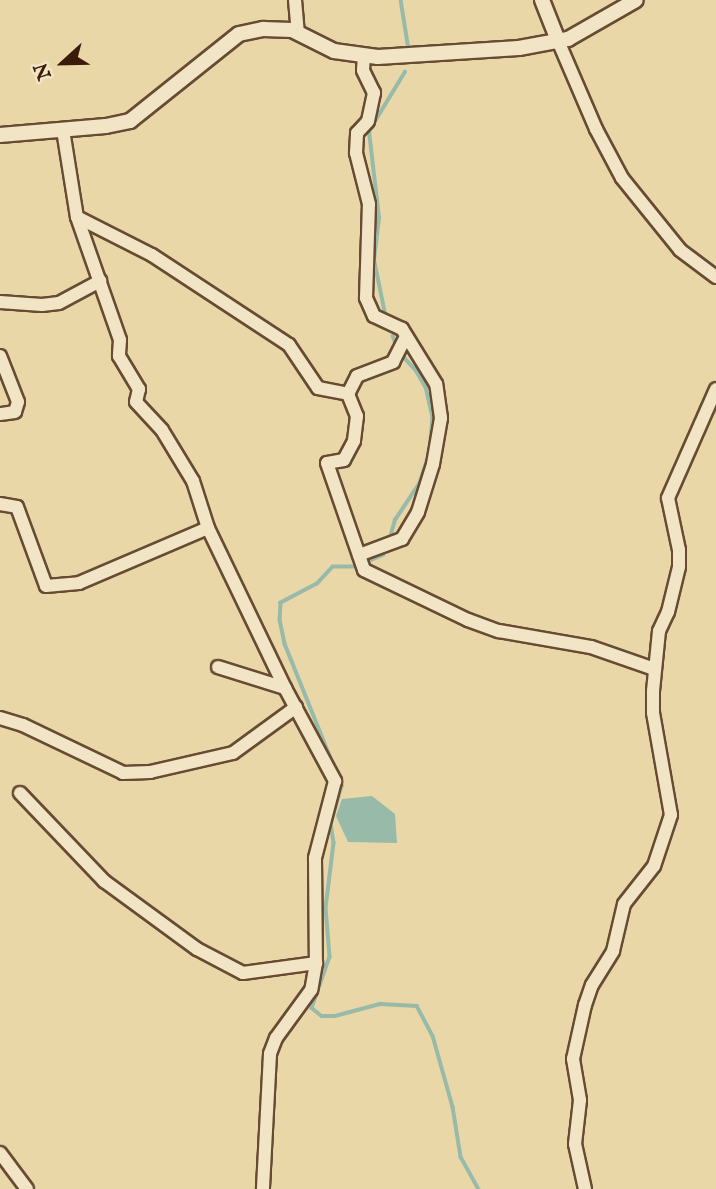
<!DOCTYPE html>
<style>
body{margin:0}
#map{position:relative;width:716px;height:1189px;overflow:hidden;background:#ead7a8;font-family:"IM FELL English",serif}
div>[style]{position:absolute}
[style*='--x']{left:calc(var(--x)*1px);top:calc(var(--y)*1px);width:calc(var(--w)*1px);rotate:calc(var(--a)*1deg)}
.water>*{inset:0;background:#98baa9}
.stream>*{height:3.5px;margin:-1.75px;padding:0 1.75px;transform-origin:1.75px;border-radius:1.75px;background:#98baa9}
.roads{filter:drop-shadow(2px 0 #674b32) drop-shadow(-2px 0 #674b32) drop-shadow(0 2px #674b32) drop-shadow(0 -2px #674b32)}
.minor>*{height:12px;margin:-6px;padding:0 6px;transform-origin:6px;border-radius:6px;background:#f1e5c6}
.tertiary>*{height:14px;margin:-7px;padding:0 7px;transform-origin:7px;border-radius:7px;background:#f1e5c6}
span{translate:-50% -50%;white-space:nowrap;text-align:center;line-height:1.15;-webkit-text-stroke:7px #f1e5c6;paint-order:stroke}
.north{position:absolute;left:28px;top:28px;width:70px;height:70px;-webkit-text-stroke:5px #f1e5c6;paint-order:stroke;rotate:248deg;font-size:19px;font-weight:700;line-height:28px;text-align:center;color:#3b1c0a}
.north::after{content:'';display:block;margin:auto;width:24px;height:32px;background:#3b1c0a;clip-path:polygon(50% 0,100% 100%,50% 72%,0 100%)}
</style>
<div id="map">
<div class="water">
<i style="clip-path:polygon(372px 796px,395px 814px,397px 843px,348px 842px,336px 816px,342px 799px)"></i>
</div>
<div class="stream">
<i style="--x:401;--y:0;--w:51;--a:80.9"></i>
<i style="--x:385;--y:314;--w:55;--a:-101.5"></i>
<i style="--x:374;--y:260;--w:42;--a:-83.2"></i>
<i style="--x:379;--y:218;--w:88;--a:-96.6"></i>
<i style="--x:369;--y:131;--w:69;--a:-58.6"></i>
<i style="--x:393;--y:336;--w:11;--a:68"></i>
<i style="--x:400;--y:353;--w:23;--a:47"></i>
<i style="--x:416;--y:370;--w:20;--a:60"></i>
<i style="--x:426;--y:387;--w:31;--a:77"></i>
<i style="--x:433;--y:417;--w:23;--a:95"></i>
<i style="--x:391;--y:534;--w:15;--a:-74"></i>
<i style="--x:395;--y:520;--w:43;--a:-56.3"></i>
<i style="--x:419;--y:484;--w:31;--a:-71"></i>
<i style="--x:371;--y:560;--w:13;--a:-23"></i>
<i style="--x:354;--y:567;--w:21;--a:180"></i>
<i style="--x:333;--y:567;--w:23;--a:133"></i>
<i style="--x:317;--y:584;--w:41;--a:152.2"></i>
<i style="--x:281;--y:603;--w:17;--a:93"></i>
<i style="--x:280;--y:620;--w:25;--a:78"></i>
<i style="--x:285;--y:644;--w:153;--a:68.1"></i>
<i style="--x:342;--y:786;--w:40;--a:106"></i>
<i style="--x:331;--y:824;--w:19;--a:81"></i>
<i style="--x:334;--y:843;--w:65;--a:97"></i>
<i style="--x:326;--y:908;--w:49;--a:85.3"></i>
<i style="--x:330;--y:957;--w:54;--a:109.4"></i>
<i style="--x:312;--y:1008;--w:13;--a:39"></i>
<i style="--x:322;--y:1016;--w:13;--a:0"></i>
<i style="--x:335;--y:1016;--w:47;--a:-14.9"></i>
<i style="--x:380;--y:1004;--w:37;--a:3"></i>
<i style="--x:417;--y:1006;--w:34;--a:62"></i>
<i style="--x:433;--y:1036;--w:74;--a:74.3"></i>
<i style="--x:453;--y:1107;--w:51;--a:80.9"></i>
<i style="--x:461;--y:1157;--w:37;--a:61"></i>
</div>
<div class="roads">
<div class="minor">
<i style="--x:295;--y:0;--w:33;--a:85"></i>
<i style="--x:559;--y:43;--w:94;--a:66.7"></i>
<i style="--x:596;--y:129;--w:55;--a:62"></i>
<i style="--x:622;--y:178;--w:92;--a:51.1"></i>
<i style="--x:680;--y:250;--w:45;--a:36.9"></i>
<i style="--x:63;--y:130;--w:88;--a:80.9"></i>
<i style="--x:77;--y:217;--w:84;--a:26.9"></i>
<i style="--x:152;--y:255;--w:164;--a:33.3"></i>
<i style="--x:289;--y:345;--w:52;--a:56"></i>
<i style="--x:318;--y:388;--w:31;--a:11"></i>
<i style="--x:77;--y:217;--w:130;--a:70.7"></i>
<i style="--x:120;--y:340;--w:16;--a:94"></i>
<i style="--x:119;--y:356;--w:39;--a:59"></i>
<i style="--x:139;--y:389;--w:13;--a:103"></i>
<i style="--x:136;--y:402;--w:38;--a:47"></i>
<i style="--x:162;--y:430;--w:60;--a:58.7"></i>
<i style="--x:193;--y:481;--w:49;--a:72.3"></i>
<i style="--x:0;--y:302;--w:42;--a:4.1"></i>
<i style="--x:42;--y:305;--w:17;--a:-7"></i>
<i style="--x:59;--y:303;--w:47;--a:-28.2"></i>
<i style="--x:0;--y:356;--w:49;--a:68.6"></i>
<i style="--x:18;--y:402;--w:10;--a:107"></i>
<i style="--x:15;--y:412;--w:15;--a:172"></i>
<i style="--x:348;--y:394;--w:24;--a:68"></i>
<i style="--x:357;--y:416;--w:25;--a:97"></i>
<i style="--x:354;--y:441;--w:21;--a:118"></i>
<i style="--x:344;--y:460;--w:17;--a:170"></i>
<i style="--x:327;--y:463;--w:113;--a:70.9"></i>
<i style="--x:364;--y:570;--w:115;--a:25.7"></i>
<i style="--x:468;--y:620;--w:33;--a:20"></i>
<i style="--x:499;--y:631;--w:93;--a:9.9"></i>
<i style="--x:591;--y:647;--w:67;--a:19.2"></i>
<i style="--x:348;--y:394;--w:20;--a:-63"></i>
<i style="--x:357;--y:376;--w:39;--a:-21"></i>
<i style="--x:393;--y:362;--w:29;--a:-63"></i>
<i style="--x:0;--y:504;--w:17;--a:10"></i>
<i style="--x:17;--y:507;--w:84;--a:69.8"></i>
<i style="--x:46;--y:586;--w:33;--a:-5"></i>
<i style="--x:79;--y:583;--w:140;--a:-23.1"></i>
<i style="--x:208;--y:528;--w:178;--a:64.3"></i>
<i style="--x:285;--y:688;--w:106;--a:61.7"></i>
<i style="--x:335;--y:781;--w:80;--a:104.6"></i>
<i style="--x:315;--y:858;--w:105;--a:89.5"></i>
<i style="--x:316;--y:963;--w:27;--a:100"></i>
<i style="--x:311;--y:990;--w:59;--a:126.1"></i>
<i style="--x:276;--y:1038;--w:17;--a:111"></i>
<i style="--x:270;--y:1054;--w:135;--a:93"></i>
<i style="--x:359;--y:555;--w:46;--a:-20.4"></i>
<i style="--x:402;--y:539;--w:31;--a:-59"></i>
<i style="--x:418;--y:512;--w:50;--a:-72.6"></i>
<i style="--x:433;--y:464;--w:47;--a:-80.1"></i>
<i style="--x:441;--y:418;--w:34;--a:-98"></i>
<i style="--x:436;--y:384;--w:65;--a:-121.7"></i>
<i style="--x:402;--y:329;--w:31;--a:-155"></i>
<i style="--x:374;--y:316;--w:20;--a:-114"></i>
<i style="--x:366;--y:298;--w:94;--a:-88.2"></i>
<i style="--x:369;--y:204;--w:53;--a:-104.3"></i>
<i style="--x:356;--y:153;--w:20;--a:-87"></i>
<i style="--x:357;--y:133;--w:16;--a:-47"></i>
<i style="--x:368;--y:121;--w:29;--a:-78"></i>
<i style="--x:374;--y:93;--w:25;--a:-116"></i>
<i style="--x:363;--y:70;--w:15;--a:-86"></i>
<i style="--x:218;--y:667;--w:70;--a:17.4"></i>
<i style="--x:0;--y:718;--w:24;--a:17"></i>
<i style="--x:23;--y:725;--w:111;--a:25.6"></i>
<i style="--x:123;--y:773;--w:27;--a:-2"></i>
<i style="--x:150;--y:772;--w:85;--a:-12.9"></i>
<i style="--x:233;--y:753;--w:78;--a:-36.1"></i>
<i style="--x:20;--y:793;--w:122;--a:46.3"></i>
<i style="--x:104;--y:881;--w:115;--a:36.2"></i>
<i style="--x:197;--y:949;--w:52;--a:27.6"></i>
<i style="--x:243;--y:973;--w:74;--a:-7.8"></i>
<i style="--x:0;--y:1153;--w:45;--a:53.1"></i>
<i style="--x:585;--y:1189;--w:46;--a:-102.5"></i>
<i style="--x:575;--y:1144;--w:44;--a:-83.5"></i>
<i style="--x:580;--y:1100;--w:42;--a:-99.7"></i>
<i style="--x:573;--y:1059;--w:55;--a:-77.5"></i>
<i style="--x:585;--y:1005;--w:21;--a:-71"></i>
<i style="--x:592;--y:985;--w:40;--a:-58"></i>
<i style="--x:613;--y:951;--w:48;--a:-76.8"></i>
<i style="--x:624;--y:904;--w:48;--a:-51.7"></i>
<i style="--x:654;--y:866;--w:54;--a:-71.6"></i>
<i style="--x:671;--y:815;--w:104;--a:-100"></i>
<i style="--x:653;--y:713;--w:22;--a:-90"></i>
<i style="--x:653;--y:691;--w:60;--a:-84.3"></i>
<i style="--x:659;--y:631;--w:21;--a:-65"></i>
<i style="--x:668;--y:612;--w:46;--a:-76.3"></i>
<i style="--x:679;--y:567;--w:17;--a:-90"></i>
<i style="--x:679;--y:550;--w:53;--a:-101.9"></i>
<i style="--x:668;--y:498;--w:119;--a:-66.2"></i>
</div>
<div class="tertiary">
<i style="--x:542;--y:0;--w:46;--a:68.4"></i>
<i style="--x:0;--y:135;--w:106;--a:-4.9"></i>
<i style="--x:106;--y:126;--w:25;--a:-12"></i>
<i style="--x:130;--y:121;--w:139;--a:-38.6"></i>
<i style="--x:239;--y:34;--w:25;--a:-12"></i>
<i style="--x:263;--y:29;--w:29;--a:2"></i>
<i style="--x:292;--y:30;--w:47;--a:26.6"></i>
<i style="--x:334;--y:51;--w:44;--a:7.8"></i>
<i style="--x:378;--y:57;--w:141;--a:-3.7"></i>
<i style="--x:519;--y:48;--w:50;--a:-10.4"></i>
<i style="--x:568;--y:39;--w:78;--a:-29.8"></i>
</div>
</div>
<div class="north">N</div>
</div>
